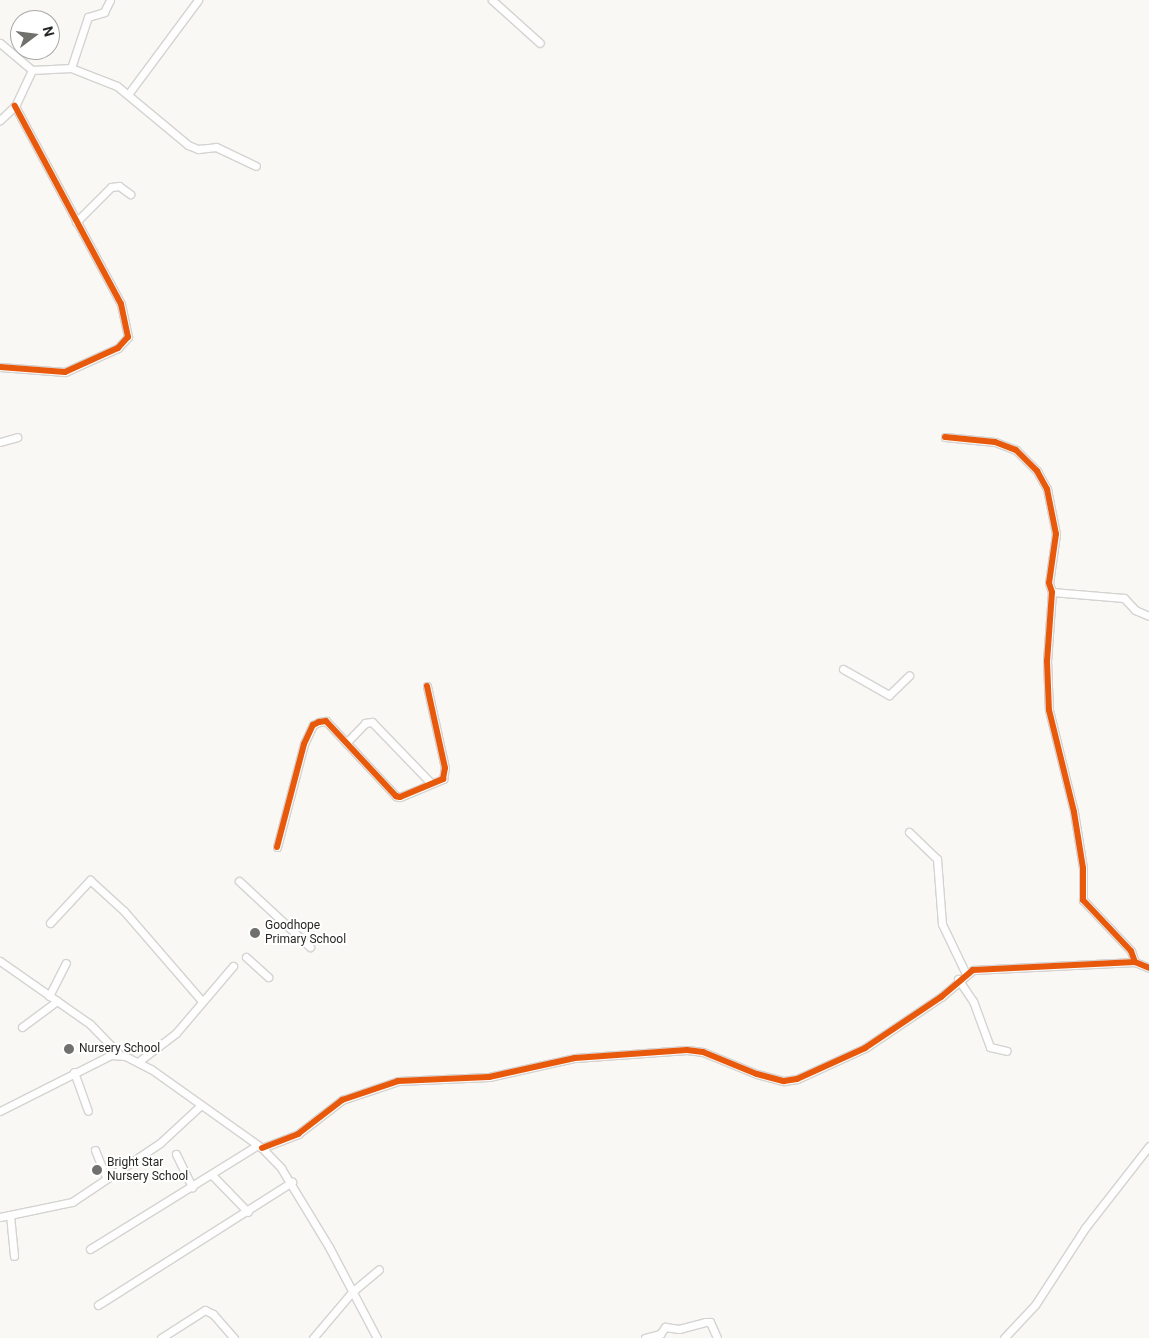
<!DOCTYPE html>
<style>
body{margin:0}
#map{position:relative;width:1149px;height:1338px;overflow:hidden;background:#f9f8f5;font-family:Roboto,sans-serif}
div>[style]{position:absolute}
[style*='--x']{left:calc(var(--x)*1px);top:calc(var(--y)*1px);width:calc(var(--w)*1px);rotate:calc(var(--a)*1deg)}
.roads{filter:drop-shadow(1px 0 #d4d3d1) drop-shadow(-1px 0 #d4d3d1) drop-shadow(0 1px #d4d3d1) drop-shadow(0 -1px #d4d3d1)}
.minor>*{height:7px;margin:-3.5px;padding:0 3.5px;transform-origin:3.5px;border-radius:3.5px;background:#fefefe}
.cycleway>*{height:6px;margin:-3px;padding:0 3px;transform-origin:3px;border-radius:3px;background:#e8590c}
.dots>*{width:14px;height:14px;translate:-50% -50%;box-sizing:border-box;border:2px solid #fff;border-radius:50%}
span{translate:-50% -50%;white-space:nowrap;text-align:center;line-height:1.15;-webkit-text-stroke:4px #fff;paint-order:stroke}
.poi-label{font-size:12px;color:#272724}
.left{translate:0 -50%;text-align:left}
.north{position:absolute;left:10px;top:10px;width:50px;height:50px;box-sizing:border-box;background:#fff;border:1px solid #a9a9a7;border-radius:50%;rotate:75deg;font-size:14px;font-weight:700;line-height:20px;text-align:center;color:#272724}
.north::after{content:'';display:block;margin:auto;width:18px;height:22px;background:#70706d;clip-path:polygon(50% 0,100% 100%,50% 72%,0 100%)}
</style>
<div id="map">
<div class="roads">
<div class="minor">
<i style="--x:492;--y:0;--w:64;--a:41.9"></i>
<i style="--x:0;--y:43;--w:42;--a:40.2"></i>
<i style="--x:32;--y:70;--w:40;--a:115"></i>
<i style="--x:15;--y:106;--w:21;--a:137"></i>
<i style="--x:71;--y:68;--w:54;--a:-71.6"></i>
<i style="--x:88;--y:17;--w:17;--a:-17"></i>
<i style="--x:104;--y:12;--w:13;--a:-63"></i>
<i style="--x:32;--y:70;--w:39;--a:-3"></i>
<i style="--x:71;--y:68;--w:49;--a:21.4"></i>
<i style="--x:117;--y:86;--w:92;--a:39.7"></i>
<i style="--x:188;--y:145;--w:11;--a:22"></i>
<i style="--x:198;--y:149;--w:18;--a:-6"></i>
<i style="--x:216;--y:147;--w:44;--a:25.4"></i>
<i style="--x:129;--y:93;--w:116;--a:-53.4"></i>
<i style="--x:76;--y:222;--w:49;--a:-45"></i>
<i style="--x:111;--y:187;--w:8;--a:-7"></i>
<i style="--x:119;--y:186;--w:14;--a:36"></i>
<i style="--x:0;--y:367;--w:65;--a:4.4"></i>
<i style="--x:65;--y:372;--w:58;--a:-24.4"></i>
<i style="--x:118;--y:348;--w:15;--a:-48"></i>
<i style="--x:128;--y:337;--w:34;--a:-102"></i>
<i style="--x:121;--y:304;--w:225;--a:-118.2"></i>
<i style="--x:945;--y:437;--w:50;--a:5.7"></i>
<i style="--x:995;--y:442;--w:22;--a:21"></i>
<i style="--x:1016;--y:450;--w:30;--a:45"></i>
<i style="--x:1037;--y:471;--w:21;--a:61"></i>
<i style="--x:1047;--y:489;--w:46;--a:78.7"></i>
<i style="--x:1056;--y:534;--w:49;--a:98.1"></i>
<i style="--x:1049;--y:583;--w:9;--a:72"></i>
<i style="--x:1052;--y:592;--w:69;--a:94.1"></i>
<i style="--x:1047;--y:661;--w:49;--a:87.7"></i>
<i style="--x:1049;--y:710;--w:105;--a:76.2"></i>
<i style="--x:1074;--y:812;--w:57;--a:80.9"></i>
<i style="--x:1083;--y:868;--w:32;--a:90"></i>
<i style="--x:1083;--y:900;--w:70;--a:46.7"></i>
<i style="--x:1131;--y:951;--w:12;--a:70"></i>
<i style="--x:0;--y:442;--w:18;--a:-16"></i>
<i style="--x:1052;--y:592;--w:72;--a:4.8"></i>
<i style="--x:1124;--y:598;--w:16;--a:47"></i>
<i style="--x:1135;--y:610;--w:15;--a:23"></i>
<i style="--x:843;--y:669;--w:53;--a:29.5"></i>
<i style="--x:889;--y:695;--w:28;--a:-44"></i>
<i style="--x:346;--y:743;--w:28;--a:-46"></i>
<i style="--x:365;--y:723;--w:7;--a:-8"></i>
<i style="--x:372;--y:722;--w:83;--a:46"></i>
<i style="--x:909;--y:832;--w:39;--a:44"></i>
<i style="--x:937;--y:859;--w:65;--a:85.6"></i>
<i style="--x:942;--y:924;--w:53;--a:64.4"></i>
<i style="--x:277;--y:847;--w:106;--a:-75.3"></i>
<i style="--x:304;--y:744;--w:21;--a:-65"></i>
<i style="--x:313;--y:725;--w:7;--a:-27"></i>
<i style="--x:319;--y:722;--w:7;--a:-8"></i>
<i style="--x:326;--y:721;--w:103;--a:47"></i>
<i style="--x:396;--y:796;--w:4;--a:14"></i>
<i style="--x:400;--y:797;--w:47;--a:-22.7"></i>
<i style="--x:443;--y:779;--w:11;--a:-80"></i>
<i style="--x:445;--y:768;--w:84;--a:-102.4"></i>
<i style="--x:239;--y:881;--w:97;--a:42.9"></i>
<i style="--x:50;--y:923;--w:59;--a:-47.1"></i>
<i style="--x:90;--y:880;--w:46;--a:42.4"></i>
<i style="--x:124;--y:911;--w:118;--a:49.1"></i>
<i style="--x:246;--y:957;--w:30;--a:42"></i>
<i style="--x:0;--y:961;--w:110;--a:35"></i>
<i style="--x:90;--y:1024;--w:43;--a:45.9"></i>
<i style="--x:958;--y:979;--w:27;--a:56"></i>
<i style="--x:973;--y:1001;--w:49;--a:69.7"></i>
<i style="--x:990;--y:1047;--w:17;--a:13"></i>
<i style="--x:49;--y:996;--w:37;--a:-63"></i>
<i style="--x:22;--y:1027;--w:44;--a:-36.6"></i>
<i style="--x:138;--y:1062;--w:48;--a:-37.3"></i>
<i style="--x:176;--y:1033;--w:88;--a:-49.6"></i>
<i style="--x:74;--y:1072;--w:41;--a:70.3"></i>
<i style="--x:0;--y:1111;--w:124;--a:-26.8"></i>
<i style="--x:111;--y:1055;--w:14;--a:4"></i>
<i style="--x:125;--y:1056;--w:29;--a:27"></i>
<i style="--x:151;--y:1069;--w:136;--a:35.4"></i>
<i style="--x:262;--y:1148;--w:28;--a:46"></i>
<i style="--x:281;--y:1168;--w:92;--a:58.7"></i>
<i style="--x:329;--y:1247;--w:103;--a:62.2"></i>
<i style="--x:262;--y:1148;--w:39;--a:-21"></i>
<i style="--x:298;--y:1134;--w:56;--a:-37.7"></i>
<i style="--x:342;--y:1100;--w:59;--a:-18.7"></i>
<i style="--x:398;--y:1081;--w:91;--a:-2.5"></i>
<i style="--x:489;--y:1077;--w:88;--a:-12.5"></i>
<i style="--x:575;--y:1058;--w:112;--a:-4.1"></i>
<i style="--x:687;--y:1050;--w:16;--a:7"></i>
<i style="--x:703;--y:1052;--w:58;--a:22.2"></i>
<i style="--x:757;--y:1074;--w:28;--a:15"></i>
<i style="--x:784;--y:1081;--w:13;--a:-9"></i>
<i style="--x:797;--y:1079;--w:75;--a:-24.5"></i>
<i style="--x:865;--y:1048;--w:92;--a:-33.9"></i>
<i style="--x:941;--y:997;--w:42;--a:-40.2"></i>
<i style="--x:973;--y:970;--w:162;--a:-2.8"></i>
<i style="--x:1135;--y:962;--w:15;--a:23"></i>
<i style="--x:95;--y:1150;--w:31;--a:68"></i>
<i style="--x:176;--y:1154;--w:37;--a:64"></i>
<i style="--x:213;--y:1176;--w:50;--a:45.8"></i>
<i style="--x:10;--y:1215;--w:41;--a:84.4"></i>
<i style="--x:0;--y:1217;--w:74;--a:-11.8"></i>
<i style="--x:72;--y:1202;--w:106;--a:-33.8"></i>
<i style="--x:160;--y:1143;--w:56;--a:-42.8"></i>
<i style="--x:90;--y:1249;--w:195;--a:-31.8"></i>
<i style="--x:98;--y:1305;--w:230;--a:-32.4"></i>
<i style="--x:161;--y:1338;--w:52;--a:-32.5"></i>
<i style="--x:205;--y:1310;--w:9;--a:27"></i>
<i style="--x:213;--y:1314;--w:32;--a:49"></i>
<i style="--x:313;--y:1338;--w:60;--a:-49.7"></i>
<i style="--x:352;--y:1292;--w:35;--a:-40"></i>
<i style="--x:645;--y:1338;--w:16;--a:-15"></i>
<i style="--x:660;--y:1334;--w:9;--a:-54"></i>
<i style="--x:665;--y:1327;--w:14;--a:8"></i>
<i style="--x:679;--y:1329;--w:27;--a:-15"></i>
<i style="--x:705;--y:1322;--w:5;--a:0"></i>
<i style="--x:710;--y:1322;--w:17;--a:66"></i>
<i style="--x:1004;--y:1338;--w:45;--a:-46.8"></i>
<i style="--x:1035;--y:1305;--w:92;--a:-57"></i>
<i style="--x:1085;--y:1228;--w:104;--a:-52"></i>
</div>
</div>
<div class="cycleway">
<i style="--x:0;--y:367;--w:65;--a:4.4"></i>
<i style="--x:65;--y:372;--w:58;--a:-24.4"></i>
<i style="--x:118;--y:348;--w:15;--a:-48"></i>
<i style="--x:128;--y:337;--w:34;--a:-102"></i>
<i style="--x:121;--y:304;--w:225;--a:-118.2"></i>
<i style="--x:945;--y:437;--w:50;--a:5.7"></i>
<i style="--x:995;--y:442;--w:22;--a:21"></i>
<i style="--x:1016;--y:450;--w:30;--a:45"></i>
<i style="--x:1037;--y:471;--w:21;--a:61"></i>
<i style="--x:1047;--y:489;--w:46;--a:78.7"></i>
<i style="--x:1056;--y:534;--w:49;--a:98.1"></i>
<i style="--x:1049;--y:583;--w:9;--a:72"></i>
<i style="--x:1052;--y:592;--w:69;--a:94.1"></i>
<i style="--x:1047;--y:661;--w:49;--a:87.7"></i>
<i style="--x:1049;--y:710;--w:105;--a:76.2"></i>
<i style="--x:1074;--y:812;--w:57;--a:80.9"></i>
<i style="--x:1083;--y:868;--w:32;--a:90"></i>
<i style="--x:1083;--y:900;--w:70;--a:46.7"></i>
<i style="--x:1131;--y:951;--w:12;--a:70"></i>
<i style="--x:277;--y:847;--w:106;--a:-75.3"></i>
<i style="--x:304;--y:744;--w:21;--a:-65"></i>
<i style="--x:313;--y:725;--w:7;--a:-27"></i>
<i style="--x:319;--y:722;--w:7;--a:-8"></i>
<i style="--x:326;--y:721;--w:103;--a:47"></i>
<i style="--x:396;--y:796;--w:4;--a:14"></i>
<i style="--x:400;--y:797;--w:47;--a:-22.7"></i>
<i style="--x:443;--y:779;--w:11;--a:-80"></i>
<i style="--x:445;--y:768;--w:84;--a:-102.4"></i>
<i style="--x:262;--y:1148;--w:39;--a:-21"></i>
<i style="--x:298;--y:1134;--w:56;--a:-37.7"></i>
<i style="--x:342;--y:1100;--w:59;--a:-18.7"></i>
<i style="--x:398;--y:1081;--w:91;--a:-2.5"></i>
<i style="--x:489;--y:1077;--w:88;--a:-12.5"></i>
<i style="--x:575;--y:1058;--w:112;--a:-4.1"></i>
<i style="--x:687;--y:1050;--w:16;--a:7"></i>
<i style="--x:703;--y:1052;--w:58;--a:22.2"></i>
<i style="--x:757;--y:1074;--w:28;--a:15"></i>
<i style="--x:784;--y:1081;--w:13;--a:-9"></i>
<i style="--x:797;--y:1079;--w:75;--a:-24.5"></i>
<i style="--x:865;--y:1048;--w:92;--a:-33.9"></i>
<i style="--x:941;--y:997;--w:42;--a:-40.2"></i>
<i style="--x:973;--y:970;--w:162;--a:-2.8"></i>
<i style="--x:1135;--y:962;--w:15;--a:23"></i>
</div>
<div class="dots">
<i style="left:255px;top:933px;background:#70706d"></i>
<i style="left:69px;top:1049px;background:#70706d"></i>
<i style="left:97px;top:1170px;background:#70706d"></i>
</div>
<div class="poi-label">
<span class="left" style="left:265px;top:933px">Goodhope<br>Primary School</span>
<span class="left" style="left:79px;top:1049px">Nursery School</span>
<span class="left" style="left:107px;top:1170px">Bright Star<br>Nursery School</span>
</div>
<div class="north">N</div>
</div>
